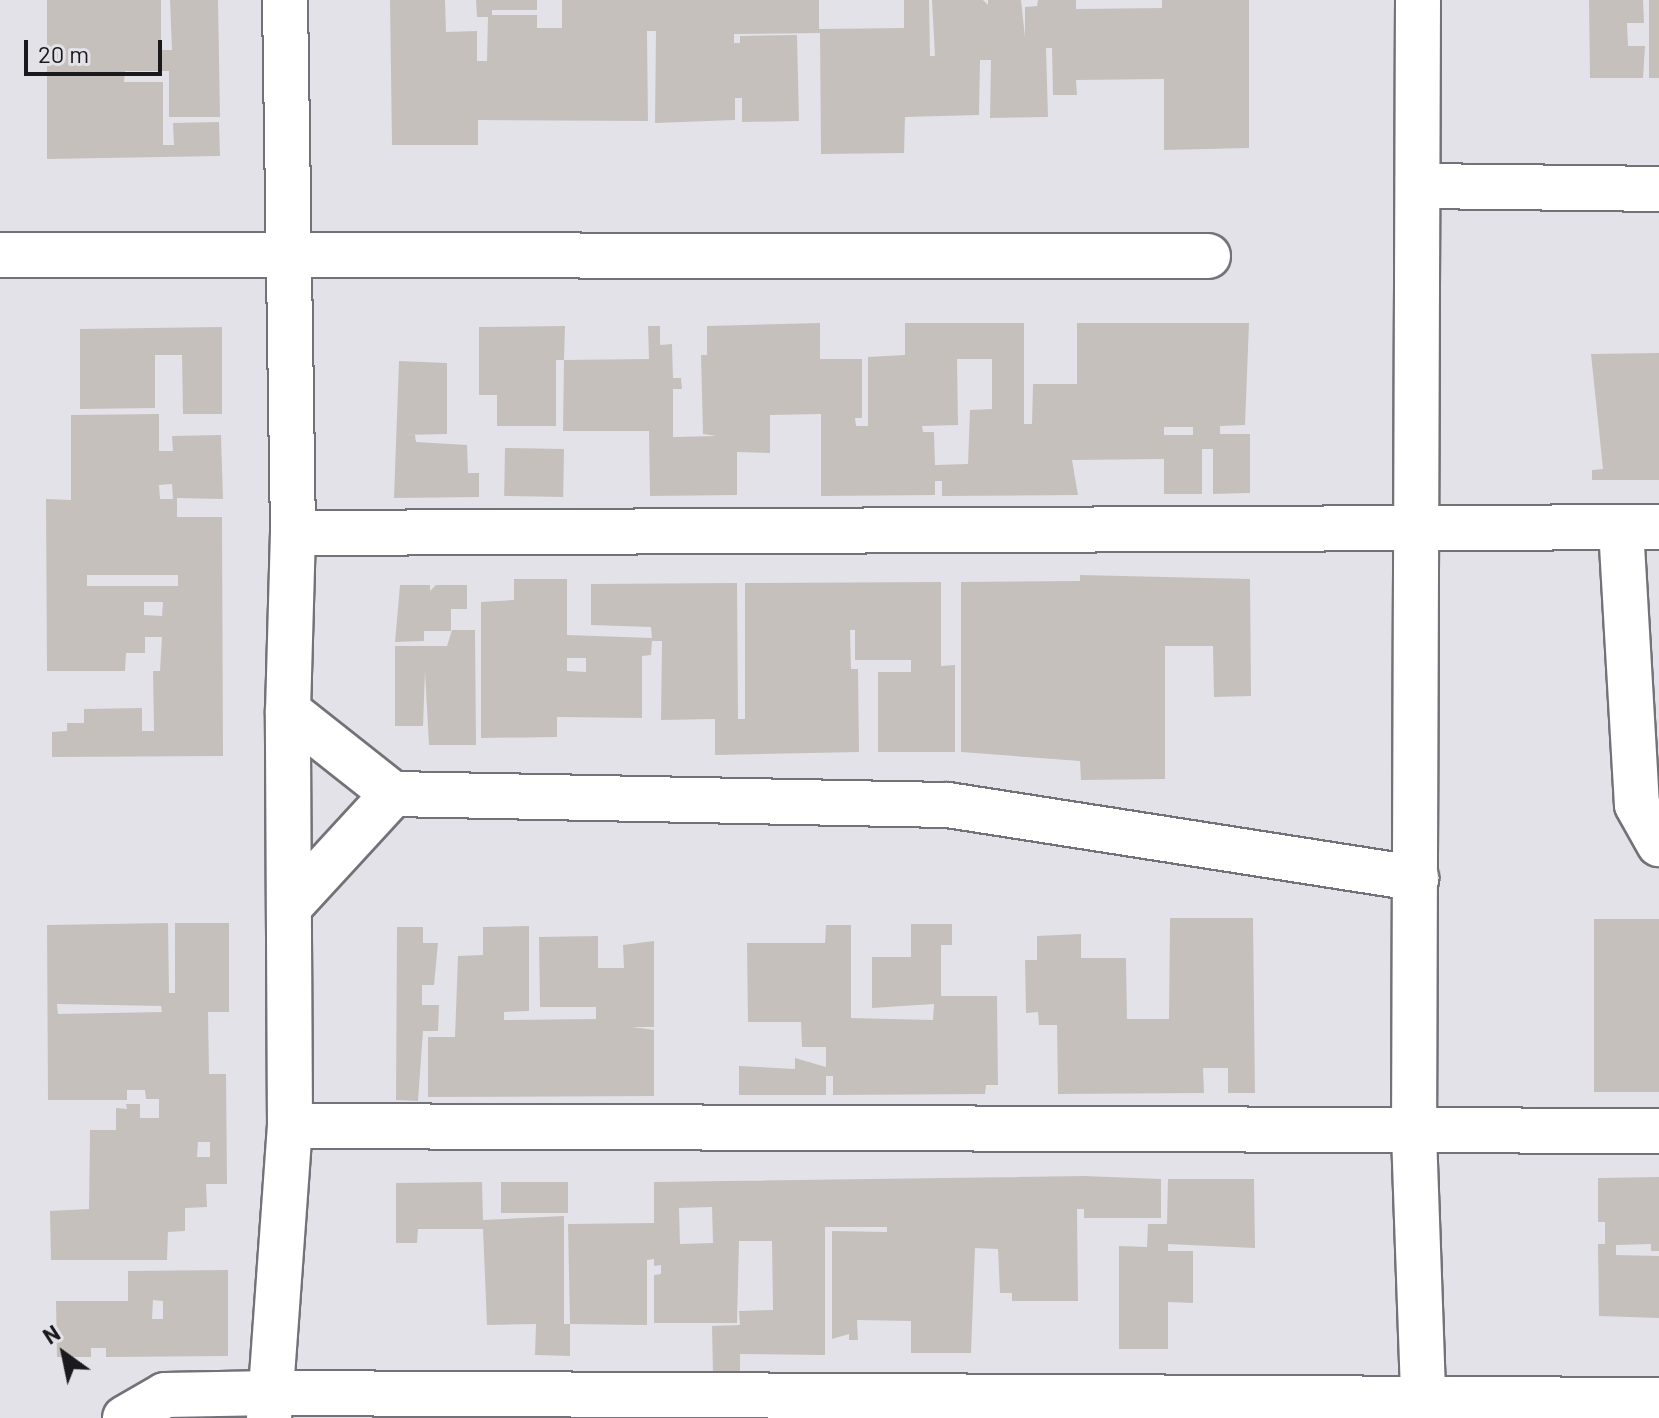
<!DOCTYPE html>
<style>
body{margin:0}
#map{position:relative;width:1659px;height:1418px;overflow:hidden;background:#e3e2e9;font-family:Barlow,sans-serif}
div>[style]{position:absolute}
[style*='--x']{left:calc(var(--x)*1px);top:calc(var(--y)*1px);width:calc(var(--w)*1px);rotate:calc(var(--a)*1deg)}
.building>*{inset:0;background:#c6c0bc;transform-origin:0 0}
.roads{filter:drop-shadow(2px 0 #727278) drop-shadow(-2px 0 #727278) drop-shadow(0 2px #727278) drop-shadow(0 -2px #727278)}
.street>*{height:44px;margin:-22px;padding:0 22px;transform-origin:22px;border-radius:22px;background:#fff}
span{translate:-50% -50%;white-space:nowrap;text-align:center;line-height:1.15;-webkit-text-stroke:7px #e3e2e9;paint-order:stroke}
.north{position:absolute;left:24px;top:1314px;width:80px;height:80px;-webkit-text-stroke:6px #e3e2e9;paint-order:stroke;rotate:327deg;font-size:22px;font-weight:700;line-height:32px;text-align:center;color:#1a1a1c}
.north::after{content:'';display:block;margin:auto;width:28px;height:36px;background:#1a1a1c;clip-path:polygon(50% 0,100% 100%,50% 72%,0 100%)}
.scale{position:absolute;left:24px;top:40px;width:138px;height:36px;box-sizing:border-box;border:4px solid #1a1a1c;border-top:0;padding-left:10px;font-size:24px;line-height:28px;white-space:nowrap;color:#1a1a1c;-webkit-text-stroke:6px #e3e2e9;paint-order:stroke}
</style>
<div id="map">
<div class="building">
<i style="clip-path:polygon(47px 0,161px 0,161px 50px,172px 50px,170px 0,218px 0,220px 117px,169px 117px,169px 71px,125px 71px,124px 82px,163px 82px,163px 145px,174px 145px,173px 123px,219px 122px,220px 156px,47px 159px)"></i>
<i style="clip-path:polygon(390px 0,445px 0,446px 32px,477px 31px,477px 61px,487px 61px,488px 17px,477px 17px,476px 0,537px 0,537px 10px,492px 10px,492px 15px,537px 15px,537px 28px,562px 28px,562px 0,819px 0,819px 29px,904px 28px,904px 0,929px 0,930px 56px,935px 56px,932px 0,983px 0,988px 5px,988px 0,1021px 0,1025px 37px,1025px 7px,1037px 6px,1038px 0,1076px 0,1076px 9px,1162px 8px,1162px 0,1249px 0,1249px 148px,1164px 150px,1164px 79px,1076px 80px,1077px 95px,1053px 95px,1052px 48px,1046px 48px,1048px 117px,990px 118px,991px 60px,980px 60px,979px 115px,905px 117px,904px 153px,821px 154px,820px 33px,734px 34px,734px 43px,740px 43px,740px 36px,797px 35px,799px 121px,742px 122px,742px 98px,735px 98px,735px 120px,655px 123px,656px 31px,647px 31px,648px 121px,478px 120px,478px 145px,392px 145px)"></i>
<i style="clip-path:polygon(1589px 0,1643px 0,1644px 23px,1627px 23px,1628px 46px,1645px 46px,1643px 78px,1590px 78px)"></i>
<i style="left:1649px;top:0;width:10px;height:78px"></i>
<i style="clip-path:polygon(evenodd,820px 323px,820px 359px,862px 359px,862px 418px,855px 418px,856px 426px,868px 426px,868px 357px,905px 355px,905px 323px,1024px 323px,1024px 424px,1032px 424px,1033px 384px,1077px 384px,1077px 323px,1249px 323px,1245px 425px,1220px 426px,1220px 434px,1250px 434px,1250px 493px,1213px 494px,1213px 449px,1202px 449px,1202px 494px,1164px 494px,1164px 459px,1072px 460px,1078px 495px,942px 496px,942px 481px,935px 481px,935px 495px,821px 496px,821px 414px,770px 415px,770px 453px,737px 452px,737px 495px,650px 496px,649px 431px,563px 431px,564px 360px,556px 360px,556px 426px,497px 426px,497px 395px,479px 395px,479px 327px,565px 326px,564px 360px,649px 359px,648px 326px,660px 326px,660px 345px,672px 344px,673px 378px,681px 378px,682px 389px,673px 389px,673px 437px,717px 436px,703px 434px,701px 355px,707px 355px,707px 326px,820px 323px,957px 359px,992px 359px,992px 409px,970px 410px,968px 464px,935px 465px,934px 432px,923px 432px,922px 426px,958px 425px,957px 359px,820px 323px,1164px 427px,1193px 427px,1193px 435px,1164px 435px,1164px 427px)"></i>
<i style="clip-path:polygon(222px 327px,222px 414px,183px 414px,182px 355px,155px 355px,155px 408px,80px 409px,80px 329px)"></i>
<i style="clip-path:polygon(1659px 353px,1659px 480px,1592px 480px,1592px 470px,1603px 469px,1591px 354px)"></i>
<i style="clip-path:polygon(399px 361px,447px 363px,447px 434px,403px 435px,415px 435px,416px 442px,467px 445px,468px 473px,479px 473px,479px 497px,394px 498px)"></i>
<i style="clip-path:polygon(evenodd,159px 414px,159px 451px,173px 451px,172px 436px,221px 435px,223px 499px,177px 498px,177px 517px,222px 517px,223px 756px,52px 757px,52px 732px,67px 731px,67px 723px,84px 723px,84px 709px,142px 708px,142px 731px,154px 731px,153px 671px,160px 671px,162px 637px,145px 637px,145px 653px,126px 653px,125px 671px,47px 671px,46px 499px,71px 500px,71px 415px,159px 414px,172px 484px,173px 499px,160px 499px,159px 485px,172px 484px,159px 414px,87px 575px,178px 575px,178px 586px,87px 586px,87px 575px,159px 414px,144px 602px,163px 602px,162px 616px,144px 615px,144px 602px)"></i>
<i style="left:564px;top:449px;width:48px;height:59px;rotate:91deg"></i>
<i style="clip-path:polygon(1080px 575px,1250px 579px,1251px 696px,1214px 697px,1213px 646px,1165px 646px,1165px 779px,1081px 780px,1080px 761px,961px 752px,961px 582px,1080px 581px)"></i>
<i style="clip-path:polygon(evenodd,514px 579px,567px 579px,567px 635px,652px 638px,651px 627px,591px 625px,591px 584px,737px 583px,738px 719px,745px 719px,745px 583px,941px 582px,941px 666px,955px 665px,955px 752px,878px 752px,878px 672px,911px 672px,911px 660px,855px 660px,855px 630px,850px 630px,851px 669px,858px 669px,859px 752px,715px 755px,715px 719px,661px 720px,662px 641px,652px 641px,651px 655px,642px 656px,642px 718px,557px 717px,557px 737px,481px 738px,481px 602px,514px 600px,514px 579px,567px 658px,586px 658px,586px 672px,567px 671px,567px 658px)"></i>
<i style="clip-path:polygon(400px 585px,430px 585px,430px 591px,436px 585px,467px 585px,467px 609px,451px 609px,451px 631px,424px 631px,424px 641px,395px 642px)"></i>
<i style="clip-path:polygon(452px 630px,475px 630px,476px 745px,429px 745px,425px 671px,423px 726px,395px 726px,395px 646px,447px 646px)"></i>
<i style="clip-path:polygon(1170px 918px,1253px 918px,1255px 1093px,1228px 1093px,1228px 1068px,1203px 1068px,1204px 1093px,1058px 1094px,1057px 1025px,1039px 1025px,1038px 1012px,1026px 1013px,1025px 960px,1037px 960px,1037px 936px,1081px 934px,1081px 958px,1126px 958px,1127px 1019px,1169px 1019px)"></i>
<i style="left:1594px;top:919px;width:65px;height:173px"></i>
<i style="clip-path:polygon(evenodd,168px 923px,169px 993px,175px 993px,175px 923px,229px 923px,229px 1012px,208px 1012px,209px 1074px,226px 1074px,227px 1184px,206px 1184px,207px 1207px,185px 1208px,185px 1231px,168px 1232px,167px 1260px,51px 1260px,50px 1211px,89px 1209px,90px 1130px,116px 1130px,116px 1108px,127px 1109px,126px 1104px,140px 1104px,140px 1118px,159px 1118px,159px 1099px,146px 1099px,145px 1090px,127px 1090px,127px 1100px,48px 1100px,47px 925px,168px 923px,57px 1004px,161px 1006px,162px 1012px,58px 1014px,57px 1004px,168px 923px,198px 1142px,210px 1142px,210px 1157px,197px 1157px,198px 1142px)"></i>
<i style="clip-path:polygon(911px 924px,952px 924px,952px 945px,941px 945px,941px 996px,997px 996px,998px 1085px,986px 1085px,985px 1094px,833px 1095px,833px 1076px,826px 1076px,826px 1095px,739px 1095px,739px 1066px,795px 1069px,795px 1058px,826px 1067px,826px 1047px,802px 1047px,801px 1022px,748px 1022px,747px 943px,825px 943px,826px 925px,851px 925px,851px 1018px,933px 1020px,934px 1004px,872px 1008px,872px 957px,911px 957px)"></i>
<i style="clip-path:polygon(529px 926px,529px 1011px,504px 1012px,504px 1020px,596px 1019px,596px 1007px,540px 1007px,539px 937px,598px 936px,598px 968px,624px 968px,623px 945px,654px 941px,654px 1027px,632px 1027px,654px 1030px,654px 1096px,428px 1097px,428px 1037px,455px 1037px,458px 956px,483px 955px,483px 927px)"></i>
<i style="clip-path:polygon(397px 927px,423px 927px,423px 943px,438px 943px,434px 985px,422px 985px,422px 1005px,439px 1005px,438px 1031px,423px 1031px,418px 1101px,396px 1100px)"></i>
<i style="clip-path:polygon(evenodd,1084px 1176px,1161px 1179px,1161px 1218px,1084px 1218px,1084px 1209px,1077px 1209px,1078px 1301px,1012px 1301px,1012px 1293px,1000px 1293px,998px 1249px,975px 1248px,971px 1353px,911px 1353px,911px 1321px,857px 1320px,858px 1340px,849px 1340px,849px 1334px,832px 1339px,832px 1231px,887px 1232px,887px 1227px,825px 1227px,825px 1355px,740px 1354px,740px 1374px,713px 1373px,712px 1326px,740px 1325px,739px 1311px,773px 1310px,772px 1241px,739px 1241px,737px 1323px,654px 1323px,654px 1275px,661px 1274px,661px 1265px,654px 1266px,654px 1259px,647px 1260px,647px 1325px,570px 1324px,568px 1224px,654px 1223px,654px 1182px,1084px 1176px,712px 1207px,713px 1243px,680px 1244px,679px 1208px,712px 1207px)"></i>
<i style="clip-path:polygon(1659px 1177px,1659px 1251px,1651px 1251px,1651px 1244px,1616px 1245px,1616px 1255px,1659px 1256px,1659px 1318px,1599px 1316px,1598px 1244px,1605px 1244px,1605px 1222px,1598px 1222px,1598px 1178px)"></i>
<i style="clip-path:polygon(1168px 1179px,1254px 1179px,1255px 1248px,1168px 1244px,1168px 1251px,1193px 1251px,1193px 1303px,1168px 1302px,1168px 1349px,1119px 1349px,1119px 1246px,1147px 1247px,1148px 1224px,1167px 1224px)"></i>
<i style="clip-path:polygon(482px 1182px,483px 1220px,564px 1216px,564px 1324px,570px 1324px,570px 1356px,535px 1355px,536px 1324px,487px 1325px,483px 1229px,418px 1229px,417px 1243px,396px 1243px,396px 1183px)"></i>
<i style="left:501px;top:1182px;width:67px;height:31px"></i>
<i style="clip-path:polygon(evenodd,228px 1270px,228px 1356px,106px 1357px,106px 1348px,91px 1348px,91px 1357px,57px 1357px,56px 1301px,128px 1301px,128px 1271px,228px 1270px,153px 1300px,163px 1301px,163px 1319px,152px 1319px,153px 1300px)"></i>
</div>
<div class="roads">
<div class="street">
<i style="--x:285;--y:0;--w:533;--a:89.14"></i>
<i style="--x:1418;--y:0;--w:1134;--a:90.2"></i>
<i style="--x:1414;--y:1134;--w:284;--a:88"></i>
<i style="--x:1419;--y:186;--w:240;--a:0.7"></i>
<i style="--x:0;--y:255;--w:1208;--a:0.05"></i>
<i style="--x:1621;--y:528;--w:277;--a:86.7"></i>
<i style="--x:1637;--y:805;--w:45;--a:60.6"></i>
<i style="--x:288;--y:711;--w:134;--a:38.3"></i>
<i style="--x:393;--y:794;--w:555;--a:1.14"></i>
<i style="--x:948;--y:805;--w:474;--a:8.9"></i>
<i style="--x:290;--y:906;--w:152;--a:-47.4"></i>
<i style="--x:290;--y:1126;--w:415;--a:-90.3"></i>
<i style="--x:288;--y:711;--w:178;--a:-88.4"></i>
<i style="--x:293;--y:533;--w:1366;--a:-0.25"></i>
<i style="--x:125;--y:1418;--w:46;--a:-29.9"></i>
<i style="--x:165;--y:1395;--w:108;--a:-1.1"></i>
<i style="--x:273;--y:1393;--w:1386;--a:0.29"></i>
<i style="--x:269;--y:1418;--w:293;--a:-85.9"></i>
<i style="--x:290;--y:1126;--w:1369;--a:0.21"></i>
</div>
</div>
<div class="north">N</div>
<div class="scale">20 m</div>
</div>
